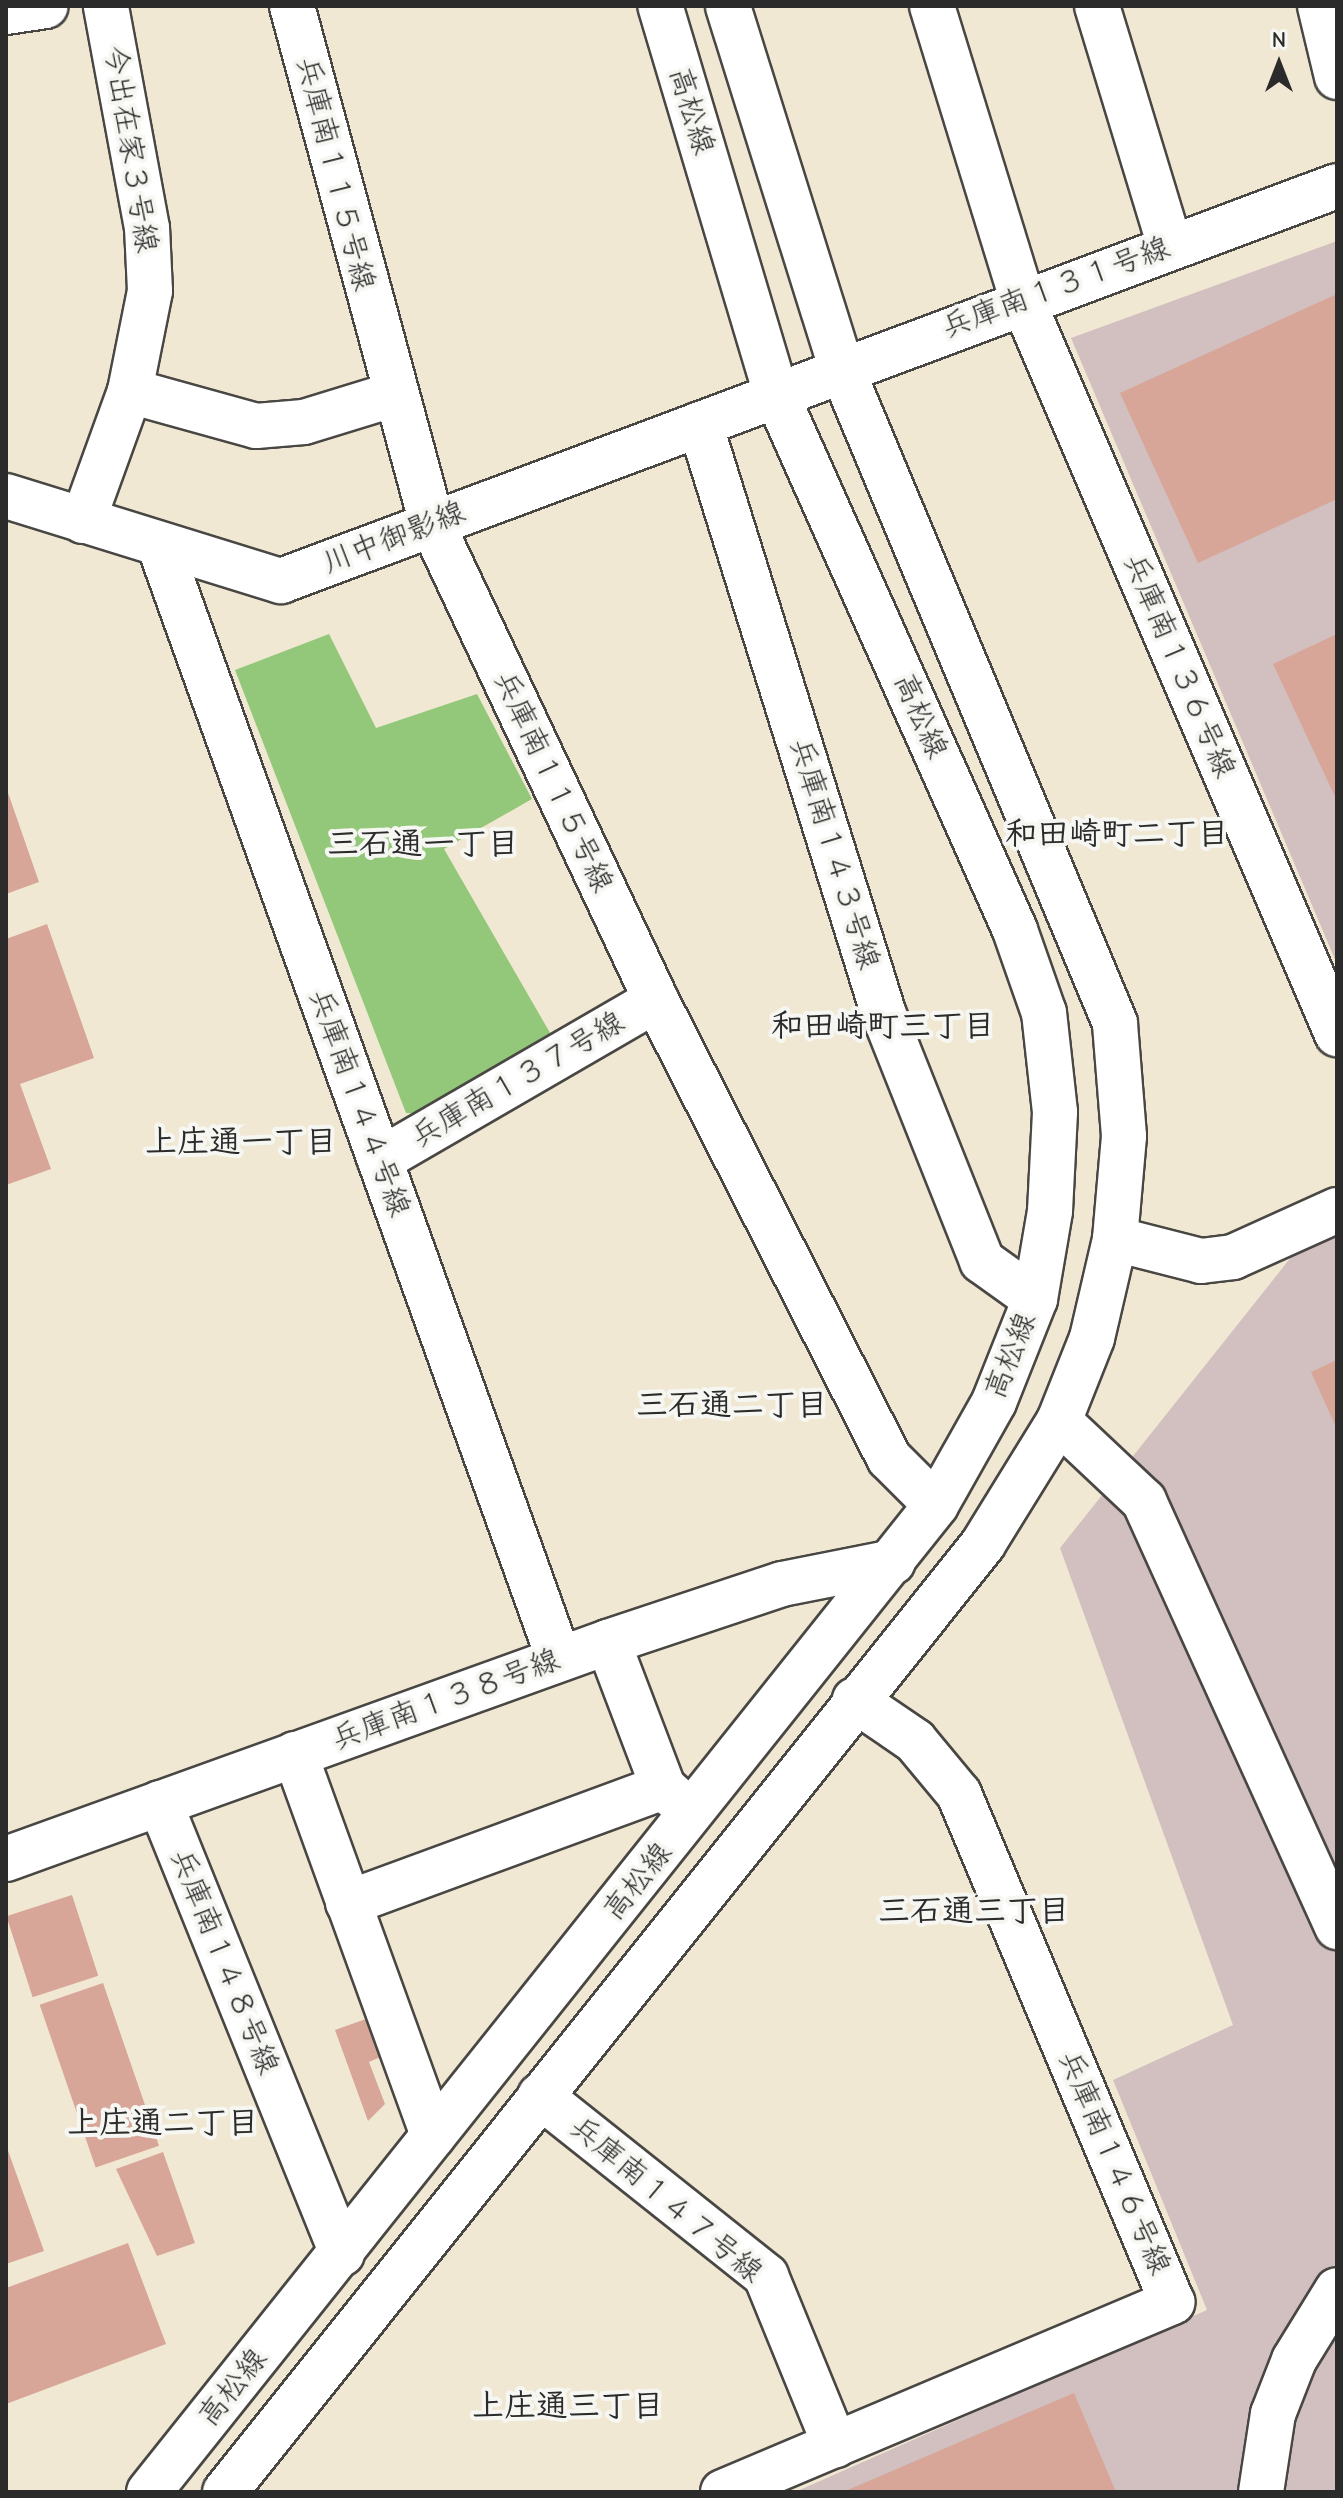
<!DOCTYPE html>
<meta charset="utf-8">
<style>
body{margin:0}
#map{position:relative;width:1343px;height:2498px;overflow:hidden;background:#f1e8d3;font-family:"Comic Neue","Klee One",sans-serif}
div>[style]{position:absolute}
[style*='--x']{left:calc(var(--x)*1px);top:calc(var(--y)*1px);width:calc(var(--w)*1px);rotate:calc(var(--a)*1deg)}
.industrial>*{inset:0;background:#d2bfbf}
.green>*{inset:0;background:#93c87a}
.building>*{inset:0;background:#d7a698;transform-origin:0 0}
.roads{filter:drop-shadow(2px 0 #494744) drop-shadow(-2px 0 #494744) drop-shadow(0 2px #494744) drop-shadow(0 -2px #494744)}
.minor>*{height:44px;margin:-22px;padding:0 22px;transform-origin:22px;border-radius:22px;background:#fff}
.major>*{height:44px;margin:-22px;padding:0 22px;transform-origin:22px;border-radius:22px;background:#fff}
span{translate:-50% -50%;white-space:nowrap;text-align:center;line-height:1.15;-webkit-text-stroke:8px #f6f6f2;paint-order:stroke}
.street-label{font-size:30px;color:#2b2b2b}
.neighbourhood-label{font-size:32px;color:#2b2b2b;font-weight:700}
.frame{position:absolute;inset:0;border:8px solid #2b2b2b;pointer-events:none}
.north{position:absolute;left:1239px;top:24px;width:80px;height:80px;-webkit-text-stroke:6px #f6f6f2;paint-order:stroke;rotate:0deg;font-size:22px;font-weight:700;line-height:32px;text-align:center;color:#2b2b2b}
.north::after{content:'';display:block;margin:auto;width:28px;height:36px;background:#2b2b2b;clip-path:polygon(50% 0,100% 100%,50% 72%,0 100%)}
</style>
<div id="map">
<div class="industrial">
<i style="clip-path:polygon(1337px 241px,1337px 964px,1071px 338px)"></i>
<i style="clip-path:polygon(1337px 1236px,1337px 2492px,795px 2492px,1207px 2310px,1113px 2080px,1233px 2025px,1060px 1548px,1292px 1256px)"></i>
</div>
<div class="green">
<i style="clip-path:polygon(329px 634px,376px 728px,477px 694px,532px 799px,444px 849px,553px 1038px,426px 1114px,406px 1113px,235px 670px)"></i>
</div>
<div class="building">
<i style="clip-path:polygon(1337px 294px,1337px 499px,1198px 563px,1120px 393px)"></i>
<i style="clip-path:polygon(1337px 634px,1337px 801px,1273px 664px)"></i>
<i style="clip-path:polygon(6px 787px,39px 882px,6px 894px)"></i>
<i style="clip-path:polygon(47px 924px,94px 1058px,20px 1084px,51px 1169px,6px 1185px,6px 939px)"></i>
<i style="clip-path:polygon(1337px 1360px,1337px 1429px,1311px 1372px)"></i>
<i style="left:72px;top:1895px;width:85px;height:69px;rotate:72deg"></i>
<i style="left:103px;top:1983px;width:172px;height:67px;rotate:71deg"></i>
<i style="clip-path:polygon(380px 2014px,392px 2052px,369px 2062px,385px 2104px,368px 2121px,335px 2030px)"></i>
<i style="clip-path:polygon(6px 2145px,44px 2251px,6px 2264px)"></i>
<i style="clip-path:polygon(163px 2152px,195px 2243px,157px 2256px,116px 2169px)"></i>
<i style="clip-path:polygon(128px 2243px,166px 2344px,6px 2404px,6px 2288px)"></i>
<i style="clip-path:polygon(1074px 2393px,1116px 2492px,843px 2492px)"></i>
</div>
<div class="roads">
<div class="minor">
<i style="--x:292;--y:6;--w:537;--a:74.88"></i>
<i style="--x:432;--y:524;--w:526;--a:64.8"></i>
<i style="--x:656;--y:1000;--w:514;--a:63.04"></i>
<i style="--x:889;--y:1458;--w:66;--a:45"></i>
<i style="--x:932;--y:6;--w:307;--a:72.9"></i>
<i style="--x:1022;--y:299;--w:800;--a:66.8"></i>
<i style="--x:1097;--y:6;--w:251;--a:73.1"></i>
<i style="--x:1320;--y:6;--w:73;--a:76.5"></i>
<i style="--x:6;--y:12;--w:40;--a:-8.5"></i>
<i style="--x:130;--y:391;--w:131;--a:15.5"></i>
<i style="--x:256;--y:426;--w:48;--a:-4.8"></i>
<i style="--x:304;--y:422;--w:92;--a:-17.1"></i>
<i style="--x:700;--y:424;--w:616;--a:72.71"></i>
<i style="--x:883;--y:1012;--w:268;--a:68.3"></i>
<i style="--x:982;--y:1261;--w:65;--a:35.6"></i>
<i style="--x:6;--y:496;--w:288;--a:17.2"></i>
<i style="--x:281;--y:581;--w:1127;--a:-20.51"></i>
<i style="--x:83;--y:521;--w:138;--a:-70.1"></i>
<i style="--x:130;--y:391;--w:102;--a:-78.7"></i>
<i style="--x:150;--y:291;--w:63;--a:-92.7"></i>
<i style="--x:147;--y:228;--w:226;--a:-100.5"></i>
<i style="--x:160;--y:547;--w:1181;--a:70.26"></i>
<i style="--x:380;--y:1160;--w:319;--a:-30.1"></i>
<i style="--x:1115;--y:1239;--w:89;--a:14.3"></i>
<i style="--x:1201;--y:1261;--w:32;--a:-7"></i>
<i style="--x:1233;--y:1257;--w:114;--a:-24.3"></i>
<i style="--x:1059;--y:1421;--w:117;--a:43.3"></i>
<i style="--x:1144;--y:1501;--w:468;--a:65.6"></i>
<i style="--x:608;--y:1642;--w:155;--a:69.2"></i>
<i style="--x:663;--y:1787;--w:31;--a:42"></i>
<i style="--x:295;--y:1754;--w:406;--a:70.1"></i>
<i style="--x:160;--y:1803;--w:486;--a:68"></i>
<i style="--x:6;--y:1859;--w:640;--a:-19.82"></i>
<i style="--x:608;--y:1642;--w:183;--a:-18.4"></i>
<i style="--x:782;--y:1584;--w:113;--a:-11.2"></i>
<i style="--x:348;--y:1903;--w:336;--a:-20.2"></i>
<i style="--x:540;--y:2096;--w:289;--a:38.5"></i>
<i style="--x:766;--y:2276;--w:183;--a:67.8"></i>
<i style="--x:723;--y:2492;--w:488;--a:-22.9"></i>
<i style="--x:1172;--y:2302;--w:551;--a:-112.75"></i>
<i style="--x:959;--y:1794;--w:69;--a:-129.7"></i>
<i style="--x:915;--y:1741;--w:73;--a:-145.7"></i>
<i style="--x:1261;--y:2492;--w:79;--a:-81.3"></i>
<i style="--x:1273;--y:2414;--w:58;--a:-68.7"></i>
<i style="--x:1294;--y:2360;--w:82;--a:-58.4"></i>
</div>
<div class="major">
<i style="--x:149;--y:2492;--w:1262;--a:-51.43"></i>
<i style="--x:936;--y:1505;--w:118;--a:-60.6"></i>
<i style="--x:994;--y:1402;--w:111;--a:-68.3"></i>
<i style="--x:1035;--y:1299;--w:89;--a:-80.3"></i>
<i style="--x:1050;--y:1211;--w:99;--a:-87.1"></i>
<i style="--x:1055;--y:1112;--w:100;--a:-96.3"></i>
<i style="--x:1044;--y:1013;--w:88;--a:-109.3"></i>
<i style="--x:1015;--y:930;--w:587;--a:-114.03"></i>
<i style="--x:776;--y:394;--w:405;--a:-106.6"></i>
<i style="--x:225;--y:2492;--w:1214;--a:-51.35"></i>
<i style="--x:983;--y:1544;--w:145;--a:-58.3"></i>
<i style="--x:1059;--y:1421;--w:89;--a:-68.3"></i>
<i style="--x:1092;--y:1338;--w:102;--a:-76.9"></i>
<i style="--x:1115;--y:1239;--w:103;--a:-85"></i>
<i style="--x:1124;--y:1136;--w:113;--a:-94.6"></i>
<i style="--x:1115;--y:1023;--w:711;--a:-112.67"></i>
<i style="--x:841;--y:367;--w:378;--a:-107.4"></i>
</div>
</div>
<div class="street-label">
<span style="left:691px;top:111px;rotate:73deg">高松線</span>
<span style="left:130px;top:149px;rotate:81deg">今出在家３号線</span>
<span style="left:335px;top:174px;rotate:76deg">兵庫南１１５号線</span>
<span style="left:1056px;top:288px;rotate:-20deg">兵庫南１３１号線</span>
<span style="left:394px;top:538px;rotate:-21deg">川中御影線</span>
<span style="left:1179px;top:666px;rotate:67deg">兵庫南１３６号線</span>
<span style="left:920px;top:716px;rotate:66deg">高松線</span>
<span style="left:553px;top:782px;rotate:65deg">兵庫南１１５号線</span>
<span style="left:834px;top:854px;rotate:73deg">兵庫南１４３号線</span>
<span style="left:518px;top:1080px;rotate:-30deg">兵庫南１３７号線</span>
<span style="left:359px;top:1103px;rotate:70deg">兵庫南１４４号線</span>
<span style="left:1011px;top:1356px;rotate:-68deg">高松線</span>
<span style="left:446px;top:1700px;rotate:-20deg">兵庫南１３８号線</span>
<span style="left:638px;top:1882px;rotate:-51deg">高松線</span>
<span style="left:224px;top:1962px;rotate:68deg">兵庫南１４８号線</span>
<span style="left:1114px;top:2163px;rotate:67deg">兵庫南１４６号線</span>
<span style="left:666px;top:2200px;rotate:40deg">兵庫南１４７号線</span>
<span style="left:233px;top:2388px;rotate:-51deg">高松線</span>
</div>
<div class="neighbourhood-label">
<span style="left:1117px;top:834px">和田崎町二丁目</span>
<span style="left:423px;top:844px">三石通一丁目</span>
<span style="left:883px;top:1026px">和田崎町三丁目</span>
<span style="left:241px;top:1142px">上庄通一丁目</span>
<span style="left:732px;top:1405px">三石通二丁目</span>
<span style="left:974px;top:1911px">三石通三丁目</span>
<span style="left:163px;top:2123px">上庄通二丁目</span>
<span style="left:568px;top:2406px">上庄通三丁目</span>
</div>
<div class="frame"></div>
<div class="north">N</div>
</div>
